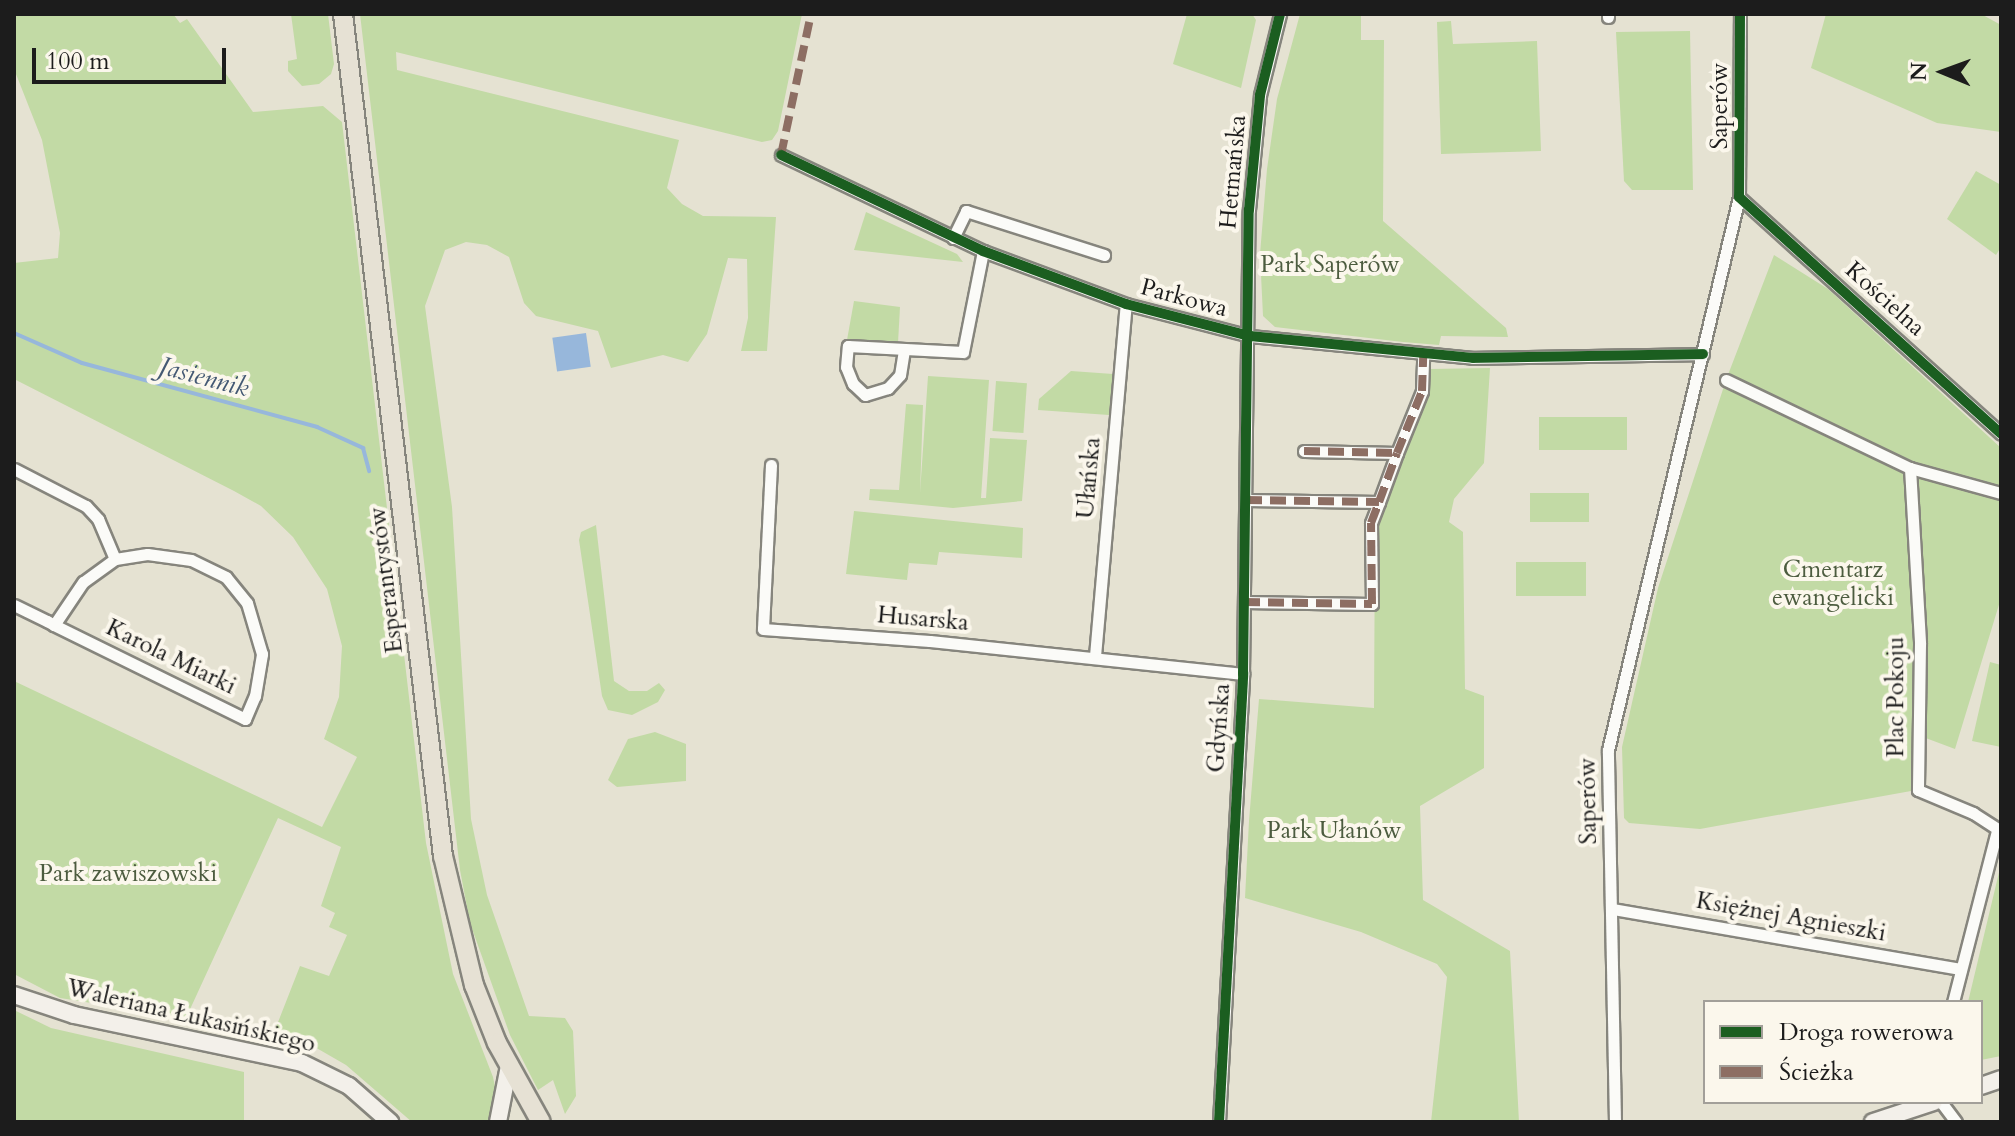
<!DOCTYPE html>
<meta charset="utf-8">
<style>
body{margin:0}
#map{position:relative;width:2015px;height:1136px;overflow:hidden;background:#e5e2d2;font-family:Cardo,serif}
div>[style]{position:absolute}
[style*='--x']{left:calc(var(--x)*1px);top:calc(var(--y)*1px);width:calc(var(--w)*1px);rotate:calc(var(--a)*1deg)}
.green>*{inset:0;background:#c2daa5;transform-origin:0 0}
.water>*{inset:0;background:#97b7db;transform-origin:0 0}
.stream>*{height:4px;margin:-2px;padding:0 2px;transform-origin:2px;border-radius:2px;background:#97b7db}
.roads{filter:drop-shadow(2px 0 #86857d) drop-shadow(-2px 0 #86857d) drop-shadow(0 2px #86857d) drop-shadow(0 -2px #86857d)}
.street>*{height:11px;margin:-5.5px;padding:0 5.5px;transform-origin:5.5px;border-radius:5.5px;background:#fbfbf8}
.secondary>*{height:16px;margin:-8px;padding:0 8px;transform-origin:8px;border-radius:8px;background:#f3f0ea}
.primary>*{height:18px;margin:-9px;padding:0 9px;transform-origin:9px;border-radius:9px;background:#e6e1d4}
.quiet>*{height:8px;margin-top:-4px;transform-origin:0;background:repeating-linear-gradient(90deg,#8d6e63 0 16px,transparent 0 24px)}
.cycleway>*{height:10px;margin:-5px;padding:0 5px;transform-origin:5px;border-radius:5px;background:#1b5e20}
span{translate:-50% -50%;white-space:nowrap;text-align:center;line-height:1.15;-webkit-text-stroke:8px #fbf7ec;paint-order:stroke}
.street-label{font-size:24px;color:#1c1c1c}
.park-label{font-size:24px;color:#4c5c3f}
.water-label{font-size:26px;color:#445974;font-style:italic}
.frame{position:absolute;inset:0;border:16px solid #1c1c1c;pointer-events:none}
.legend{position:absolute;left:1703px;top:1000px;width:280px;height:104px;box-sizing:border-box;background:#fbf7ec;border:2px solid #a29f99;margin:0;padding:10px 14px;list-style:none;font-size:24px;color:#1c1c1c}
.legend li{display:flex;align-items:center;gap:16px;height:40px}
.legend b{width:40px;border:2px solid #a29f99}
.north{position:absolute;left:1903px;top:32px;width:80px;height:80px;-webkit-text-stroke:6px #fbf7ec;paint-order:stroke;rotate:271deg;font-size:22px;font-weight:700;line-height:32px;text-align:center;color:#1c1c1c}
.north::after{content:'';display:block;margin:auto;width:28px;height:36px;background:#1c1c1c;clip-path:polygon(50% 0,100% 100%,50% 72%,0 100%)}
.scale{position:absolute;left:32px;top:48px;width:194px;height:36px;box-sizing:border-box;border:4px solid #1c1c1c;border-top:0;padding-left:10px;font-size:24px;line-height:28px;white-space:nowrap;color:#1c1c1c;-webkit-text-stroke:6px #fbf7ec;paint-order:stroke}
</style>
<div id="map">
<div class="green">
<i style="clip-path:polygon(14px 14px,173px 14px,180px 23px,187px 19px,253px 112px,323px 106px,342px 122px,426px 843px,453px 974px,493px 1077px,497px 1096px,488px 1122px,412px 1122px,346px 1065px,313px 1046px,273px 1035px,300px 966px,329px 976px,347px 935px,329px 927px,335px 913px,321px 906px,341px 847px,278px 818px,186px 1018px,60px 998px,14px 974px,14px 681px,322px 827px,357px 757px,324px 739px,339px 697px,342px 646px,327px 589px,293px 537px,261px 506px,234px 491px,14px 379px,14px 263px,58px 258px,60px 233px,42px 140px,14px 69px)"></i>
<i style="clip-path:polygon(291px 14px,328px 14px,334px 64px,331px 74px,319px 84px,302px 86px,288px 71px,288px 61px,297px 59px)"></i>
<i style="clip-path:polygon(360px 14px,802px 14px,778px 131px,772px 140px,762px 142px,396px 52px,397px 70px,679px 140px,667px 188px,682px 204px,703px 216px,776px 217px,767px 351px,741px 351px,748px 318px,747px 259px,728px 258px,707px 334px,688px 362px,663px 355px,611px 368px,598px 331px,536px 316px,524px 303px,509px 257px,487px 245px,466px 242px,445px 250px,425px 306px,452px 507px,471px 819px,487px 895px,529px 1016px,565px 1018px,573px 1031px,576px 1096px,565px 1114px,553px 1080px,538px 1090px,510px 1035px,470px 923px,460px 870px)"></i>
<i style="clip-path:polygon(1187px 14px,1252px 14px,1256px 20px,1241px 88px,1173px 64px)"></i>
<i style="clip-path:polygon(1300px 14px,1361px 14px,1361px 40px,1384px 40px,1383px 221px,1506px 328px,1508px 337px,1441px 336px,1439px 345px,1403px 342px,1275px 327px,1263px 316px,1260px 254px,1267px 169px,1277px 99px)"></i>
<i style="clip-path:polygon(1826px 14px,1981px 14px,2001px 25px,2001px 132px,1937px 123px,1811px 68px)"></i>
<i style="clip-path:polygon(1451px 21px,1453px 44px,1537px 41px,1541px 151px,1441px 154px,1437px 22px)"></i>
<i style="clip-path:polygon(1690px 31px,1693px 190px,1632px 190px,1624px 181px,1616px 32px)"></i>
<i style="clip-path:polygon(1976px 171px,2001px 185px,2001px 247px,1996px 255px,1947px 219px)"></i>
<i style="clip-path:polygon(866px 212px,957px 254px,963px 262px,854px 250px)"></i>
<i style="clip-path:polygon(1774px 255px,1828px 289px,2001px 448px,2001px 598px,1955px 749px,1923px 737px,1911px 791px,1700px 829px,1629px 823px,1624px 818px,1622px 747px,1658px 588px,1726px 380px)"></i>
<i style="clip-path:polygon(854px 301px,900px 307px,898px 343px,847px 340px)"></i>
<i style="clip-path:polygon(1490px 368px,1484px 463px,1454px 499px,1449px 522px,1463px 532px,1465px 689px,1484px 696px,1484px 768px,1420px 806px,1423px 900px,1510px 951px,1519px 1122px,1431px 1122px,1447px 977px,1437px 964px,1361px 932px,1245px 898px,1249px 821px,1259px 699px,1374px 708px,1375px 529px,1427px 389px,1429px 369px)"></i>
<i style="clip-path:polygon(1071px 371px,1113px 374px,1109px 415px,1038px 410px,1039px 399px)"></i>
<i style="clip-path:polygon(928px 376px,989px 380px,981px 498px,986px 498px,990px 438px,1027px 440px,1022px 501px,953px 508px,869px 500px,870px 489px,899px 490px,906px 404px,923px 405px,920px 493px)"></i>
<i style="left:996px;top:381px;width:31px;height:50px;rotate:4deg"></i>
<i style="left:1627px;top:417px;width:33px;height:88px;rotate:90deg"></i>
<i style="left:1530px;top:493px;width:59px;height:29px"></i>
<i style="clip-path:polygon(854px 511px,1023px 528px,1022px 558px,939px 552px,937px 565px,909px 563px,907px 580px,846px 574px)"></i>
<i style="clip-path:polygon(596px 525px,614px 681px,629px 691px,647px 691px,659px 683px,665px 690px,658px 702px,632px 715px,608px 710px,602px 696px,579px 540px,581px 532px)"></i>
<i style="left:1586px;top:562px;width:34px;height:70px;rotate:90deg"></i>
<i style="clip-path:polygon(1990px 662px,2001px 665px,2001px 747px,1972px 741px)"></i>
<i style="clip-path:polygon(655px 732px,686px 744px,686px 781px,617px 787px,608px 780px,628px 739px)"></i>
<i style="clip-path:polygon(2001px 864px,2001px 1056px,1981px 1060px,1981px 1002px,1968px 1002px)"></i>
<i style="clip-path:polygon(14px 1010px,51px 1028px,244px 1072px,244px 1122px,14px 1122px)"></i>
</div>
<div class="water">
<i style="left:586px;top:333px;width:34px;height:34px;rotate:82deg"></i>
</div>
<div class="stream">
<i style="--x:14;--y:333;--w:74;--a:23.8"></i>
<i style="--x:82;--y:363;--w:244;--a:15.2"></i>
<i style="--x:317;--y:427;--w:51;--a:24.5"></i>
<i style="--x:363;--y:448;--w:24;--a:75"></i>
</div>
<div class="roads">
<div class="street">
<i style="--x:1608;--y:14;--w:3;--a:90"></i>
<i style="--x:781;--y:155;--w:224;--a:25.4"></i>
<i style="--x:983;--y:251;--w:153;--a:20.3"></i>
<i style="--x:1126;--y:304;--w:128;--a:14.5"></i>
<i style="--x:1250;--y:336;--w:224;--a:5.6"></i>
<i style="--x:1473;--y:358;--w:230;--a:-1"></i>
<i style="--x:1739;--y:197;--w:353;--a:42.1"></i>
<i style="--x:953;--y:238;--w:30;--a:-64"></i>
<i style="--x:966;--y:211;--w:145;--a:17.7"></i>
<i style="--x:904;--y:350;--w:25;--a:99"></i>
<i style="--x:900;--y:375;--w:18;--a:133"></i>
<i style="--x:888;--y:388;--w:24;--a:163"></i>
<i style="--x:865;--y:395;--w:16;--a:-137"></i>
<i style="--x:853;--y:384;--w:18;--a:-112"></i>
<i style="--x:846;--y:367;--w:21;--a:-85"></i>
<i style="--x:848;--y:346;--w:115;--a:3"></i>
<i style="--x:963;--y:352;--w:103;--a:-78.8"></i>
<i style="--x:1726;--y:380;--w:204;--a:25.6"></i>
<i style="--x:1910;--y:468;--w:94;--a:15.4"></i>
<i style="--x:1304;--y:451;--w:93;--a:1.2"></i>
<i style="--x:1397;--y:453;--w:67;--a:-68"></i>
<i style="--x:1422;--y:391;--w:36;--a:-88"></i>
<i style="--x:771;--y:465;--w:164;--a:92.8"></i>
<i style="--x:763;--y:629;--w:167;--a:4.1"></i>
<i style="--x:930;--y:641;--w:315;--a:6"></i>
<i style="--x:1910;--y:468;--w:176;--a:86.7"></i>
<i style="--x:1920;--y:644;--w:146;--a:90.8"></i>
<i style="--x:1918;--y:790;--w:60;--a:22.7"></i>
<i style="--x:1973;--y:813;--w:33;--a:33"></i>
<i style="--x:14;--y:469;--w:81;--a:27.2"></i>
<i style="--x:86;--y:506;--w:18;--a:47"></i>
<i style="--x:98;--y:519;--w:43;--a:67"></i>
<i style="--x:1246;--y:500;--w:133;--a:0.9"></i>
<i style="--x:1379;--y:502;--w:52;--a:-69.8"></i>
<i style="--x:1244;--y:602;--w:128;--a:0.9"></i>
<i style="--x:1372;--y:604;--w:81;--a:-90.7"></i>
<i style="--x:1371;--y:523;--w:22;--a:-69"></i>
<i style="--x:14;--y:605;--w:37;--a:26"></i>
<i style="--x:47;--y:621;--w:8;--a:30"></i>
<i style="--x:54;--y:625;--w:213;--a:26.2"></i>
<i style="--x:245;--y:719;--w:25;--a:-67"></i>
<i style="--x:255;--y:696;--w:43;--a:-80.5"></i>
<i style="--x:262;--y:654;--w:53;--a:-106.4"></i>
<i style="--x:247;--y:603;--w:33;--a:-129"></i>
<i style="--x:226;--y:577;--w:39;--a:-154"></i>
<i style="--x:191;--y:560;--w:44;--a:-172.2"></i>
<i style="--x:147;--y:554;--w:32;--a:171"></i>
<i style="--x:115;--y:559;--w:39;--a:144"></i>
<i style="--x:83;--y:582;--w:52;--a:124"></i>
<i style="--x:1095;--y:656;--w:353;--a:-85"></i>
<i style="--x:1613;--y:909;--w:353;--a:9.8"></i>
<i style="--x:1953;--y:1002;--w:177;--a:-75.6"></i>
<i style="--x:1941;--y:1102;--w:25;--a:53"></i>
<i style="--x:1219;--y:1122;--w:449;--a:-86.9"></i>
<i style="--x:1243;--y:674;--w:464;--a:-89.3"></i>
<i style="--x:1249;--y:210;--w:116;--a:-84.5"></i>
<i style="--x:1260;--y:95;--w:83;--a:-76.1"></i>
<i style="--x:1615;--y:1122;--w:372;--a:-91.1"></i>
<i style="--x:1608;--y:750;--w:568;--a:-76.67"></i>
<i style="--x:1739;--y:197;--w:183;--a:-89.7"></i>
</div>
<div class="secondary">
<i style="--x:14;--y:995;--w:63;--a:18.4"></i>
<i style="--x:74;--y:1015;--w:233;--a:11.9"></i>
<i style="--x:302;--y:1063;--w:52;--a:26.1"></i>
<i style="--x:349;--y:1086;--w:55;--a:41.3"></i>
<i style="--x:1981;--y:1086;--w:21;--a:-19"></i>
<i style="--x:498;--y:1122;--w:57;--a:-78.9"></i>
<i style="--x:1873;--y:1122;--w:64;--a:-18.2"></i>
</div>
<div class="primary">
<i style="--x:343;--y:14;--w:848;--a:83.23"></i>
<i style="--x:443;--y:856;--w:133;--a:76.5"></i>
<i style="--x:474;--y:985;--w:62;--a:68.4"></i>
<i style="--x:497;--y:1043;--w:90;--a:60.9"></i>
</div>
</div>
<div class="quiet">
<i style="--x:781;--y:155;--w:144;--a:-78"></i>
<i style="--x:1304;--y:451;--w:93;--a:1.2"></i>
<i style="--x:1397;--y:453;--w:67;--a:-68"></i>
<i style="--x:1422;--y:391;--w:36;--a:-88"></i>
<i style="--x:1246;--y:500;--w:133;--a:0.9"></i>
<i style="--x:1379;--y:502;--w:52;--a:-69.8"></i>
<i style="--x:1244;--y:602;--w:128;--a:0.9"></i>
<i style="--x:1372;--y:604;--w:81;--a:-90.7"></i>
<i style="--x:1371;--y:523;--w:22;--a:-69"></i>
</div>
<div class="cycleway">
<i style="--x:1740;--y:14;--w:183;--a:90.3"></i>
<i style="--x:1739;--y:197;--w:353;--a:42.1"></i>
<i style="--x:781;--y:155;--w:224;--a:25.4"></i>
<i style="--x:983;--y:251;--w:153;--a:20.3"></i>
<i style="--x:1126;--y:304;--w:128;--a:14.5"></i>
<i style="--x:1250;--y:336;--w:224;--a:5.6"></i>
<i style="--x:1473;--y:358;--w:230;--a:-1"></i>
<i style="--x:1219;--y:1122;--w:449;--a:-86.9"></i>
<i style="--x:1243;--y:674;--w:464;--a:-89.3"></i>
<i style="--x:1249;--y:210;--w:116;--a:-84.5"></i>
<i style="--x:1260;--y:95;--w:83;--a:-76.1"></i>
</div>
<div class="street-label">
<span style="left:1720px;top:106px;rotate:-90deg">Saperów</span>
<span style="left:1233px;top:172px;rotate:-85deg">Hetmańska</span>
<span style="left:1184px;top:298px;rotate:15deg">Parkowa</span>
<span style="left:1885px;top:299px;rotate:42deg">Kościelna</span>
<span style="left:1089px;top:478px;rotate:-85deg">Ułańska</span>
<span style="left:386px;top:580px;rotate:-97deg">Esperantystów</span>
<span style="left:923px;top:619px;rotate:5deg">Husarska</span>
<span style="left:171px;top:657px;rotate:26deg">Karola Miarki</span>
<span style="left:1896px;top:697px;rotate:-90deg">Plac Pokoju</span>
<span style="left:1219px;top:728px;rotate:-86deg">Gdyńska</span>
<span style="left:1588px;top:801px;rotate:-91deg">Saperów</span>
<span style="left:1791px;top:917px;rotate:10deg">Księżnej Agnieszki</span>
<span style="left:191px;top:1016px;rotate:13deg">Waleriana Łukasińskiego</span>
</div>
<div class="park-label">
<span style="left:1330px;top:265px">Park Saperów</span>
<span style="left:1833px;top:584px">Cmentarz<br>ewangelicki</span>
<span style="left:1334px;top:831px">Park Ułanów</span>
<span style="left:128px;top:874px">Park zawiszowski</span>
</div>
<div class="water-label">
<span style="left:204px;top:377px;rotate:15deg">Jasiennik</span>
</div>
<div class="frame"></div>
<ul class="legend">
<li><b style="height:10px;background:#1b5e20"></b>Droga rowerowa</li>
<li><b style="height:10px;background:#8d6e63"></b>Ścieżka</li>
</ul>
<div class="north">N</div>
<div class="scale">100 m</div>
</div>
